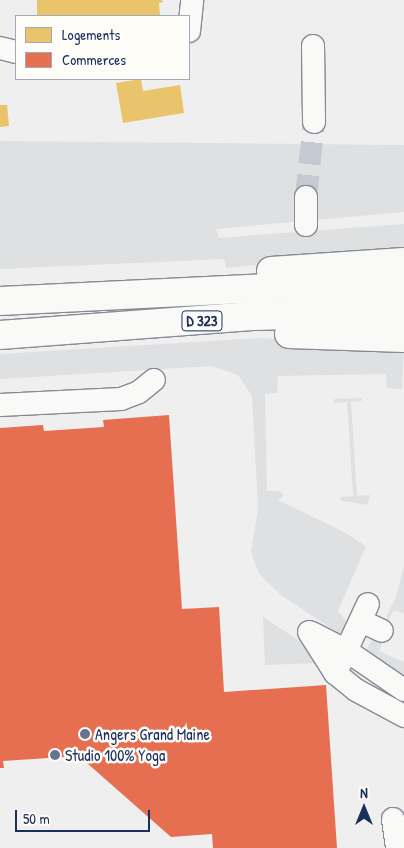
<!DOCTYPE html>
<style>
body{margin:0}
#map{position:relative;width:404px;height:848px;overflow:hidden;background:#efefef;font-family:"Patrick Hand",sans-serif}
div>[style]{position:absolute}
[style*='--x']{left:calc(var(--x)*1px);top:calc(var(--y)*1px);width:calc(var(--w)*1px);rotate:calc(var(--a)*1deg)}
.green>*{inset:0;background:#dee0e2}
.homes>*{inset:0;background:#e9c46a}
.shops>*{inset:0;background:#e76f51}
.minor-tunnel>*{height:22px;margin-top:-11px;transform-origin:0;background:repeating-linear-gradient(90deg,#c5c9d2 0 22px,transparent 0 33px)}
.roads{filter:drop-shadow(1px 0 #868a93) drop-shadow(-1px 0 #868a93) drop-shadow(0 1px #868a93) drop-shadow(0 -1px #868a93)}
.minor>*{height:22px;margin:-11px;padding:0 11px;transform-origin:11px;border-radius:11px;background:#f9f9f8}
.highway>*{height:28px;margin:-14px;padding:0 14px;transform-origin:14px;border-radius:14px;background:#f9f9f8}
.dots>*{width:14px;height:14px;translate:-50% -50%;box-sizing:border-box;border:2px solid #fdfcf7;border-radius:50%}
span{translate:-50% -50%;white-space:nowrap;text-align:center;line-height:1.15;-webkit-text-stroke:5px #fdfcf7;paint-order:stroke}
.shield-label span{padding:1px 4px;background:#fdfcf7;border:1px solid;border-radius:4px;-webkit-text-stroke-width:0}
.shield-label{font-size:15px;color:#1b2f5e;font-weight:700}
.poi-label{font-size:16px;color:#1b2f5e}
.left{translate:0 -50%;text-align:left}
.legend{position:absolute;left:15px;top:15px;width:175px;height:65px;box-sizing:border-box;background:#fdfcf7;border:1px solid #a3aaba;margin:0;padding:6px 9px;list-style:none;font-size:15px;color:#1b2f5e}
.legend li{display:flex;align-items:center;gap:10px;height:25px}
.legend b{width:25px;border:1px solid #a3aaba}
.north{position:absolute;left:339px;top:783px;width:50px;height:50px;-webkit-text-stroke:4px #fdfcf7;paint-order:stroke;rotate:0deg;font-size:14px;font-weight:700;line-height:20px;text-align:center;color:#1b2f5e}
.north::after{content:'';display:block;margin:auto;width:18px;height:22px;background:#1b2f5e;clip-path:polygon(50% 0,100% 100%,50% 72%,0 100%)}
.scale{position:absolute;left:15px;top:810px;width:135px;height:22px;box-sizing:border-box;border:2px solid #1b2f5e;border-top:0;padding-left:6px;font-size:15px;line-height:18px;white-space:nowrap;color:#1b2f5e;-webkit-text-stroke:4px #fdfcf7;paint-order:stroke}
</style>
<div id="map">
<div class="green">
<i style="clip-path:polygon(0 141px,404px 145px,404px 212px,216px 229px,219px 238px,404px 224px,404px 250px,226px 268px,224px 259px,0 269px)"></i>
<i style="clip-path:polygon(261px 338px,404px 347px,402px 389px,387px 388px,386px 374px,278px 376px,277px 393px,265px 394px,267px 491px,280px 491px,284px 496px,278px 500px,344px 532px,366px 546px,338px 611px,348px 623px,341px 635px,281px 595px,259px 574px,251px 552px,258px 509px,252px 396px,238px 375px,212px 366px,0 379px,0 354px)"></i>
<i style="clip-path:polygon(362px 398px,362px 401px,351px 402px,357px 496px,370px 495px,367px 505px,341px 501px,340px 497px,353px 496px,348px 416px,347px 402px,334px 403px,334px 399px)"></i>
<i style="clip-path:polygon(404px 565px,404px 614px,394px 610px,388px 621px,386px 617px,396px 597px)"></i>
<i style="clip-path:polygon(263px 617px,301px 642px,317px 663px,265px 665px)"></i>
<i style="clip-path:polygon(373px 638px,384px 639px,379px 651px,404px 662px,404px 675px,370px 654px,367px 649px)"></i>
</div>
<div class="homes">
<i style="clip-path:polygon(37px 0,162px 0,163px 2px,159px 3px,160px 16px,37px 16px)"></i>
<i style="clip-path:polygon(141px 79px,143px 91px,180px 85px,184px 113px,123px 123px,116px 83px)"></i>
<i style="clip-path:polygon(0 105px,7px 105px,9px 126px,0 127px)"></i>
</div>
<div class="shops">
<i style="clip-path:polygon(169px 415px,182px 609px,219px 607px,224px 692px,326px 685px,337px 848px,213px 848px,212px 834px,171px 837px,79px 756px,3px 761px,4px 768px,0 768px,0 428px,43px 425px,44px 431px,104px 427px,103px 420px)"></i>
</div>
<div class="minor-tunnel">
<i style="--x:306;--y:197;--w:75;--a:-83.9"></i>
</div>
<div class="roads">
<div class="minor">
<i style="--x:189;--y:31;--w:31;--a:-84"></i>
<i style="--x:313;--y:46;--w:76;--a:89.2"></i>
<i style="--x:0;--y:48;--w:16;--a:14"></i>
<i style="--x:306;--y:197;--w:28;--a:90"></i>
<i style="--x:0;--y:405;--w:121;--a:-2.8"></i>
<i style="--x:121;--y:399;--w:19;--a:-21"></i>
<i style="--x:139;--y:392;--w:19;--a:-39"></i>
<i style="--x:361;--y:621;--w:23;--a:25"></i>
<i style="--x:309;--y:632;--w:49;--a:57.6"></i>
<i style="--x:335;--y:673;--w:27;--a:39"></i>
<i style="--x:356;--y:690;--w:55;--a:28.4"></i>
<i style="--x:312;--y:633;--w:39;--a:27"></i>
<i style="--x:347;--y:651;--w:69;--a:34.4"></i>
<i style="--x:340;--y:664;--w:66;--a:-65"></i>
<i style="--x:393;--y:819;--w:29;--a:82"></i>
</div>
<div class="highway">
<i style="--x:271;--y:271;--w:133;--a:-3.9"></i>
<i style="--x:0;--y:301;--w:269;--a:-2.8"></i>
<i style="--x:269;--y:288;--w:135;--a:-0.4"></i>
<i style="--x:289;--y:334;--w:115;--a:2"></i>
<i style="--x:0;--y:335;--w:256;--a:-4.3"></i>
<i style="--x:255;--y:316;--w:149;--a:-1.5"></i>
</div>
</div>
<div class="dots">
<i style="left:85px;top:734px;background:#657291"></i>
<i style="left:55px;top:755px;background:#657291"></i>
</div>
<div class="shield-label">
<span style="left:202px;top:321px">D 323</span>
</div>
<div class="poi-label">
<span class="left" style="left:95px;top:734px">Angers Grand Maine</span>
<span class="left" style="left:65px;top:755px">Studio 100% Yoga</span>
</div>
<ul class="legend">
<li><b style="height:14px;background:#e9c46a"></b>Logements</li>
<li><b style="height:14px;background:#e76f51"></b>Commerces</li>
</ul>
<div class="north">N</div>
<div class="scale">50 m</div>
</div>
